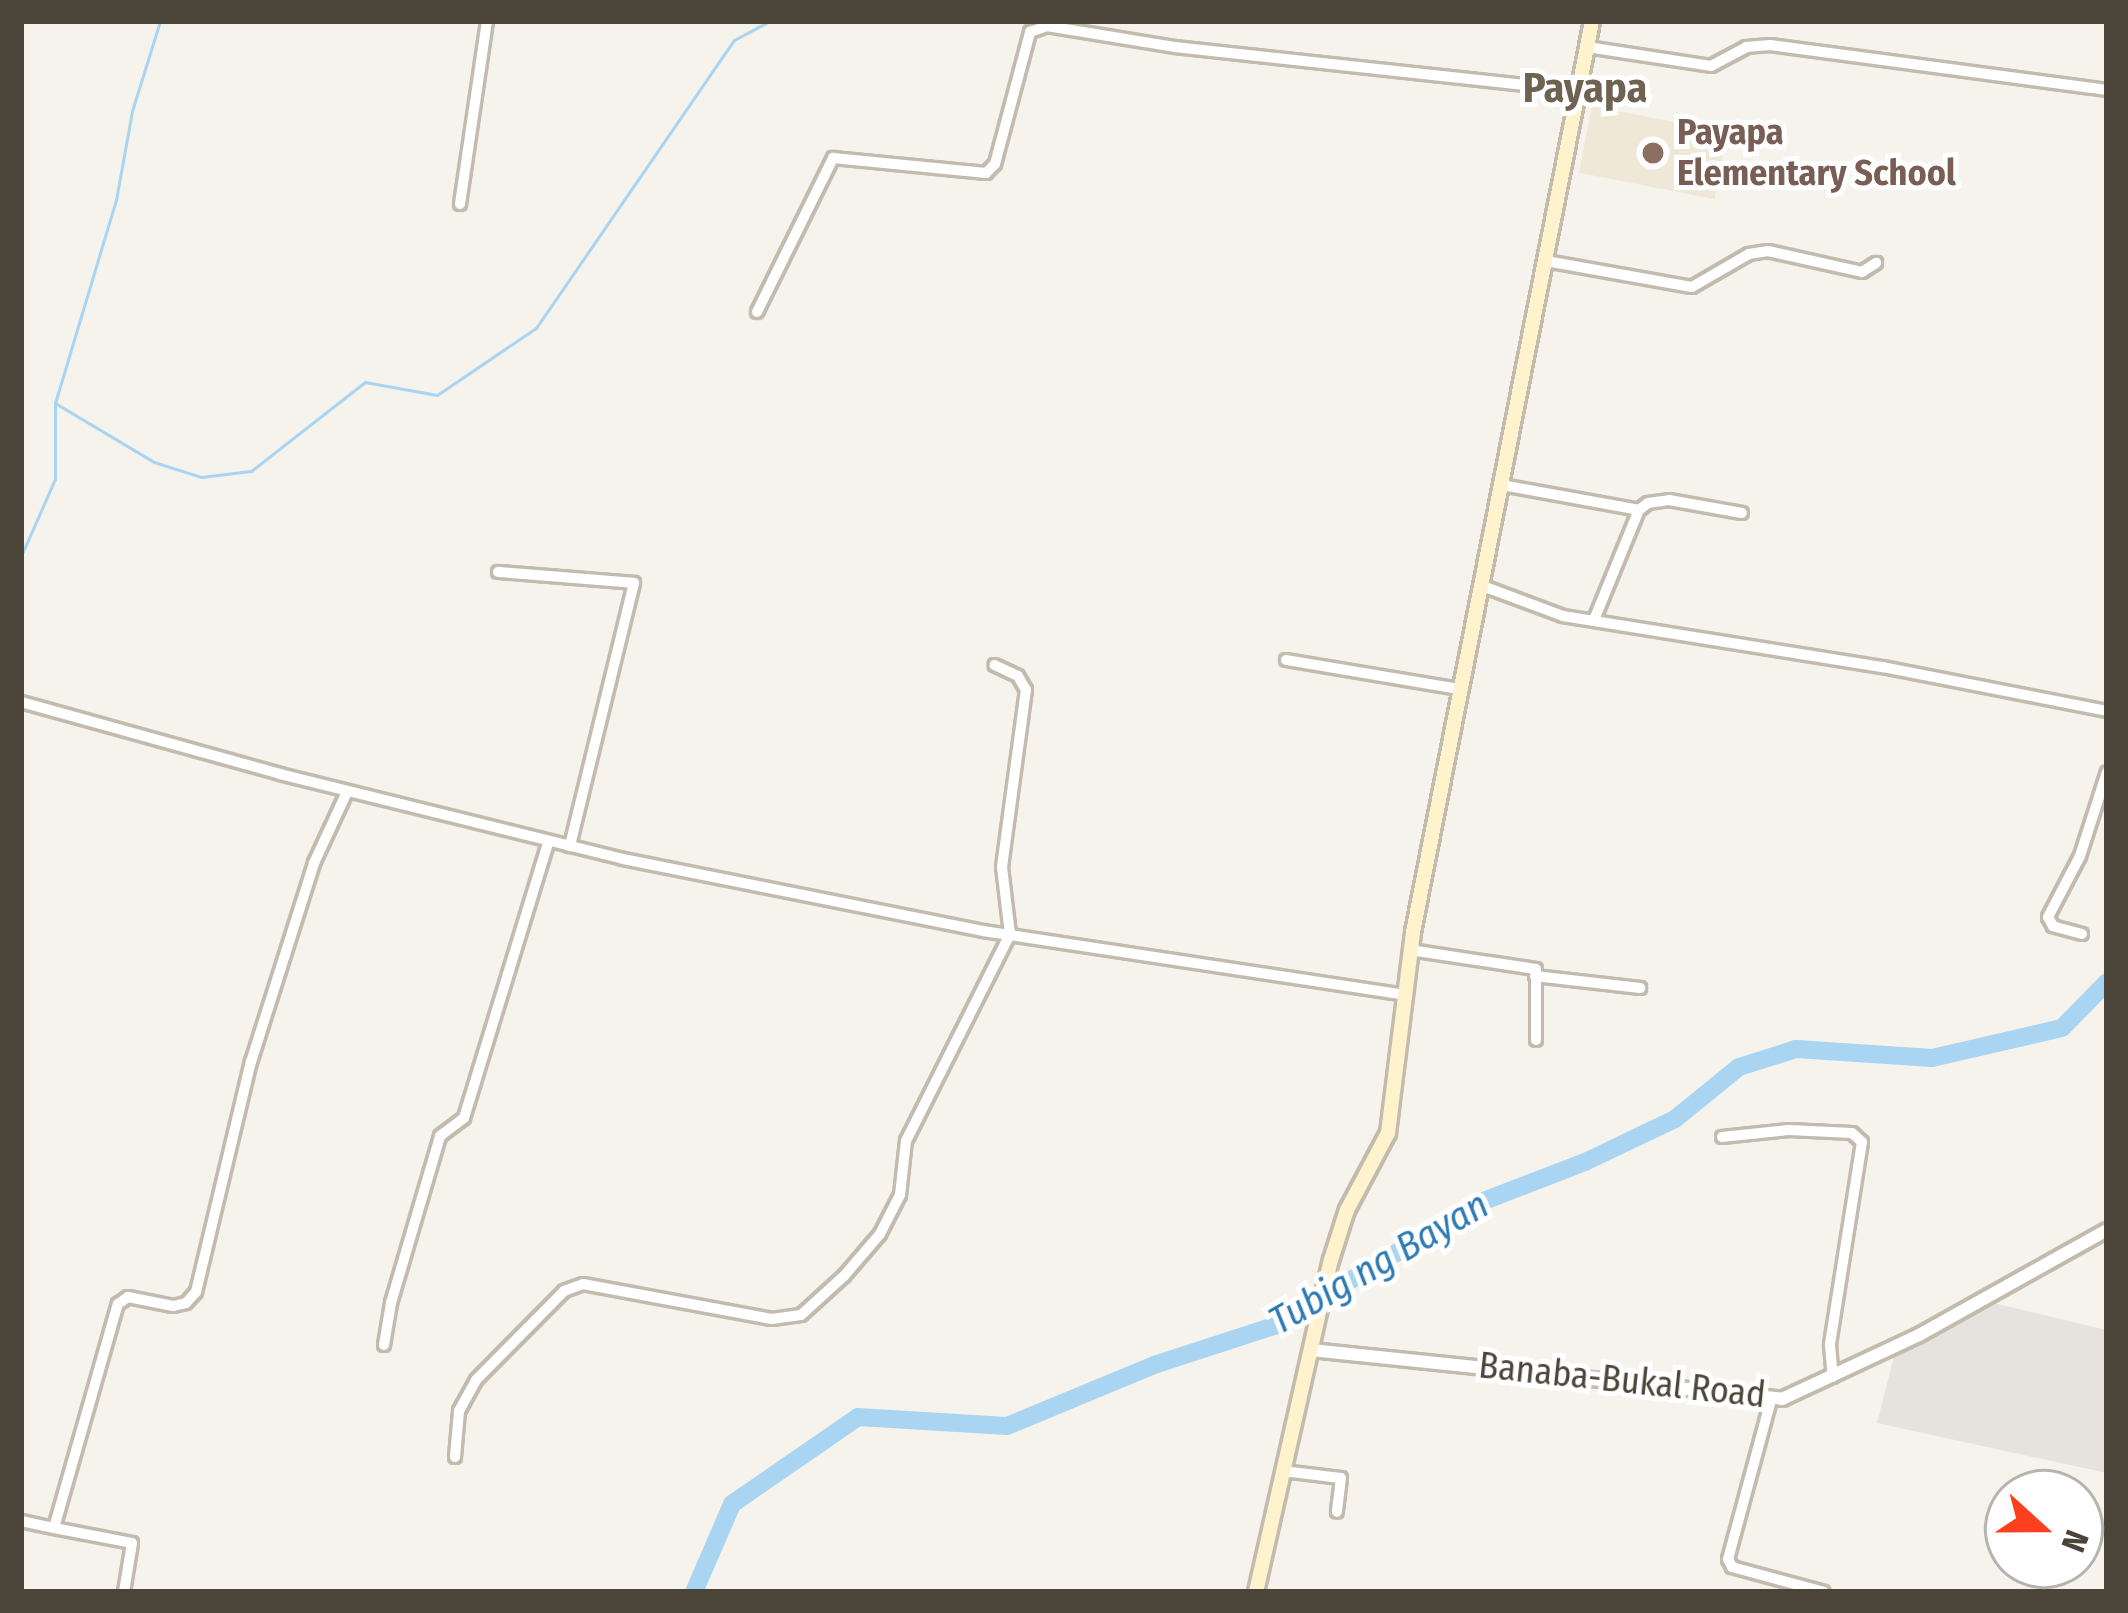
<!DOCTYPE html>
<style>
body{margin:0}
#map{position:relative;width:2128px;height:1613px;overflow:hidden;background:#f6f3ec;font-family:"Fira Sans Condensed",sans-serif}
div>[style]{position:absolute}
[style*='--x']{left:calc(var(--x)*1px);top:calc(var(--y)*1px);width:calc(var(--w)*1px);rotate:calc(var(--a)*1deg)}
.industrial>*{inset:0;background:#e6e2dd}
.education>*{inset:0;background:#efe8d6;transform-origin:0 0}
.stream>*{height:3px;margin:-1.5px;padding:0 1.5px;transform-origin:1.5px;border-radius:1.5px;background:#a9d4f2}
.river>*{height:18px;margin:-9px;padding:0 9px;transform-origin:9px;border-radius:9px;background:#a9d4f2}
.roads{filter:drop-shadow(3px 0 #c2bbae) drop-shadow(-3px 0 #c2bbae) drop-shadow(0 3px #c2bbae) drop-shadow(0 -3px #c2bbae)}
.minor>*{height:10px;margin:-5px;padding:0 5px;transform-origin:5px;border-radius:5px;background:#fff}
.tertiary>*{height:12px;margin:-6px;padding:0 6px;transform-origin:6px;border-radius:6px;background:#fff}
.secondary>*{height:14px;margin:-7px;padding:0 7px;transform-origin:7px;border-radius:7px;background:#fff3cd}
.dots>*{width:33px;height:33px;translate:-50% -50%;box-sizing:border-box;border:6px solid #fff;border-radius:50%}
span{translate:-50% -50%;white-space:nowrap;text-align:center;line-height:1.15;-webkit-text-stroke:10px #fff;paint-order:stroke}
.education-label{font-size:36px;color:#785e54;font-weight:700}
.left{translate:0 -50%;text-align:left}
.street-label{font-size:36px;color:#4b4439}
.water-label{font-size:39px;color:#2e7ab2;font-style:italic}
.quarter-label{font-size:42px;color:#6e6250;font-weight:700}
.frame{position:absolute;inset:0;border:24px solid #4b4439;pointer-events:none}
.north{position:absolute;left:1984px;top:1469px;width:120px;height:120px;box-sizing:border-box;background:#fff;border:3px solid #b7b4b0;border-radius:50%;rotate:111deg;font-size:33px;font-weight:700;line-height:48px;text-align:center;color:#4b4439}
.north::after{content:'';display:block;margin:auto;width:42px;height:54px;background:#fc3f1d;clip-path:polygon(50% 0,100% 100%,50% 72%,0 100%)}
</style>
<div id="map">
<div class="industrial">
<i style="clip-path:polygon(1993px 1303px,2107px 1330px,2107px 1473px,1877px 1423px,1894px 1356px)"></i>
</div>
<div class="education">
<i style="left:1592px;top:106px;width:138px;height:68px;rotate:11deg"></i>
</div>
<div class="stream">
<i style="--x:55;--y:403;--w:115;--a:30.8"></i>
<i style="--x:154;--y:462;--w:49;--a:17.7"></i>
<i style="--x:201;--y:477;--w:50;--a:-6.8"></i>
<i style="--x:251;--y:471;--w:145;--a:-38"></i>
<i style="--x:365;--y:382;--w:73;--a:10.2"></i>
<i style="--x:437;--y:395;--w:120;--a:-34.1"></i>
<i style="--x:536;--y:328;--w:349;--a:-55.5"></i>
<i style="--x:734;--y:40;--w:40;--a:-28"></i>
<i style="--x:21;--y:556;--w:84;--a:-66.2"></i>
<i style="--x:55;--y:479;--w:76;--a:-90"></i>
<i style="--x:55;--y:403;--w:212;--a:-73.3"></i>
<i style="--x:116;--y:200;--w:90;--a:-79.8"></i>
<i style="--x:132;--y:111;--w:94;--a:-72.7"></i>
</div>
<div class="river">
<i style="--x:694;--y:1592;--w:96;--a:-66.6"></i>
<i style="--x:732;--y:1504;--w:153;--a:-34.6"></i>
<i style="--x:858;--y:1417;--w:149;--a:3.5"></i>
<i style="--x:1007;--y:1426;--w:162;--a:-22.5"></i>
<i style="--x:1157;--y:1364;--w:123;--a:-18"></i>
<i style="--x:1274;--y:1326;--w:241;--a:-30.9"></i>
<i style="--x:1481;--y:1202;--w:111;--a:-21"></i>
<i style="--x:1585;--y:1162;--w:100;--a:-25.5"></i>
<i style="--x:1675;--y:1119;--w:82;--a:-39.1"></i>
<i style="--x:1739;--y:1067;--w:60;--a:-17.5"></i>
<i style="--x:1796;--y:1049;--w:136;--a:3.8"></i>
<i style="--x:1932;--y:1058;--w:133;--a:-13"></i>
<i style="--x:2062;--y:1028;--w:64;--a:-45.6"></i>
</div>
<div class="roads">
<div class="minor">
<i style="--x:1587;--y:47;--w:125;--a:8.7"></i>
<i style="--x:1711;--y:66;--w:40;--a:-28"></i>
<i style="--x:1746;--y:47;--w:24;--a:-5"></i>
<i style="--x:1770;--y:45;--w:340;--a:7.6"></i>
<i style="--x:460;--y:204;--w:185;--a:-81.6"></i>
<i style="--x:1546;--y:261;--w:148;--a:10.1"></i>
<i style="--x:1692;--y:287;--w:66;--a:-30.1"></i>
<i style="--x:1749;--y:254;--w:19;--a:-9"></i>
<i style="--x:1768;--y:251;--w:96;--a:12.6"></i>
<i style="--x:1862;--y:272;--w:17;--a:-33"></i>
<i style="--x:757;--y:312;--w:172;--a:-63.7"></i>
<i style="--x:833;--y:158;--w:154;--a:5.6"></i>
<i style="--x:986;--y:173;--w:13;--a:-45"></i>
<i style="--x:995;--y:164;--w:137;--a:-75.1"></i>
<i style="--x:1030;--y:32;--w:18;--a:-19"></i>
<i style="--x:1047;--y:26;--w:130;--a:9.3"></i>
<i style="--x:1175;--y:47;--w:407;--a:6.2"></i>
<i style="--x:1502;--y:485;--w:139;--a:10.3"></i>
<i style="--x:498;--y:572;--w:136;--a:4.6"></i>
<i style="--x:634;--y:583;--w:271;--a:103.7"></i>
<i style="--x:1480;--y:585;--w:89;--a:20.5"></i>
<i style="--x:1563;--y:616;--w:324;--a:9.1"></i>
<i style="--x:1883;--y:667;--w:228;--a:11.1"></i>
<i style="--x:1594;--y:620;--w:119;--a:-67.8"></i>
<i style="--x:1639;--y:510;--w:11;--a:-38"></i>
<i style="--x:1648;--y:503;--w:21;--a:-8"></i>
<i style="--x:1669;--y:500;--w:74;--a:10.1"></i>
<i style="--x:1286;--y:660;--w:175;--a:9.5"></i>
<i style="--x:21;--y:702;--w:269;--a:15.5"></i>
<i style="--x:280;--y:774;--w:353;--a:13.9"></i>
<i style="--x:623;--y:859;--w:367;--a:11.3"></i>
<i style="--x:983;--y:931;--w:427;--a:8.6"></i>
<i style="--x:2082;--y:934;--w:30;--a:-165"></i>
<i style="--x:2053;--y:926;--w:10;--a:-119"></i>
<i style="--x:2048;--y:917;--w:69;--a:-62.3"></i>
<i style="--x:2080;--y:856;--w:88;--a:-72.2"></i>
<i style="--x:1410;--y:950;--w:127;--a:8.6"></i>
<i style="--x:1536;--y:969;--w:71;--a:90"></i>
<i style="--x:1535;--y:976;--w:106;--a:6.5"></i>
<i style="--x:1722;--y:1137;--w:67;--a:-6"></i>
<i style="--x:1789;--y:1130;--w:63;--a:2.7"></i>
<i style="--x:1852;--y:1133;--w:13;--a:42"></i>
<i style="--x:1862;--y:1142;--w:206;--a:99"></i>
<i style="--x:1830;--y:1345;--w:32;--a:85"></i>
<i style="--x:384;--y:1345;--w:43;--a:-80.5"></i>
<i style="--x:391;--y:1303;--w:174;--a:-73.6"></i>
<i style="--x:440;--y:1136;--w:30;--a:-37"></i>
<i style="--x:464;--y:1118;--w:288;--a:-73"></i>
<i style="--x:1771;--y:1400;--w:165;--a:105.1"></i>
<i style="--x:1728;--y:1559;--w:9;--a:63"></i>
<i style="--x:1732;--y:1567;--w:95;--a:15.2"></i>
<i style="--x:455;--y:1457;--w:46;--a:-85"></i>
<i style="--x:459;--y:1411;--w:35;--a:-61"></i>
<i style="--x:476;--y:1380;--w:125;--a:-45.3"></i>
<i style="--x:564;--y:1291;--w:20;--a:-20"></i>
<i style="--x:583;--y:1284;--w:192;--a:10.5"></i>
<i style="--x:772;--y:1319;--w:29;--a:-8"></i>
<i style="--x:801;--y:1315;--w:58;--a:-42.2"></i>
<i style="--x:844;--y:1276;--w:55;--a:-49.4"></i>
<i style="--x:880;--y:1234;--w:44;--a:-62.9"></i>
<i style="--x:900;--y:1195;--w:54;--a:-83.7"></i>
<i style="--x:906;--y:1141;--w:232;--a:-63.3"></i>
<i style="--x:1010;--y:934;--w:67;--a:-96.8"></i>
<i style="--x:1002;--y:867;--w:179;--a:-82.3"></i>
<i style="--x:1026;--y:690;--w:16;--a:-120"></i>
<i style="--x:1018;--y:676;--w:26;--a:-155"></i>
<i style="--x:1283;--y:1471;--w:58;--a:6.9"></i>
<i style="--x:1341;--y:1478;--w:34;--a:97"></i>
<i style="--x:21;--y:1521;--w:34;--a:12"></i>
<i style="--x:54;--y:1528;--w:233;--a:-74.1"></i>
<i style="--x:118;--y:1304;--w:12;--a:-35"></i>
<i style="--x:128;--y:1297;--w:46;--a:11.3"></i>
<i style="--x:173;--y:1306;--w:13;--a:-13"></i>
<i style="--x:186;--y:1303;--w:15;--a:-48"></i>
<i style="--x:196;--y:1292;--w:236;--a:-76.6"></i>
<i style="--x:251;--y:1062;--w:209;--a:-72.4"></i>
<i style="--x:314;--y:863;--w:78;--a:-65.1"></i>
<i style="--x:54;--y:1528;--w:79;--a:10.9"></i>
<i style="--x:132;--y:1543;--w:50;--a:99.3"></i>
</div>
<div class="tertiary">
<i style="--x:1311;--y:1350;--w:474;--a:5.9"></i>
<i style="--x:1782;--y:1399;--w:151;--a:-25"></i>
<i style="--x:1919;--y:1335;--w:215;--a:-29.2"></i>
</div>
<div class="secondary">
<i style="--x:1256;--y:1592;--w:340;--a:-77.3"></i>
<i style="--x:1331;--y:1260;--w:52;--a:-72.3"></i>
<i style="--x:1347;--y:1210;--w:87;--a:-62"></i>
<i style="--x:1388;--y:1133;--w:203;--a:-82.9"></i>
<i style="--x:1413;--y:932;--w:928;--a:-78.88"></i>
</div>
</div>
<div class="dots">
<i style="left:1653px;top:153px;background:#8d6e63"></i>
</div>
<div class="education-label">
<span class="left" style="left:1677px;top:153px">Payapa<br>Elementary School</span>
</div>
<div class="street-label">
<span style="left:1622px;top:1381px;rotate:6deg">Banaba-Bukal Road</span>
</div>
<div class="water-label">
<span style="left:1379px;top:1263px;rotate:-30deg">Tubig ng Bayan</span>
</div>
<div class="quarter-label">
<span style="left:1585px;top:88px">Payapa</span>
</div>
<div class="frame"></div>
<div class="north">N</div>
</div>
